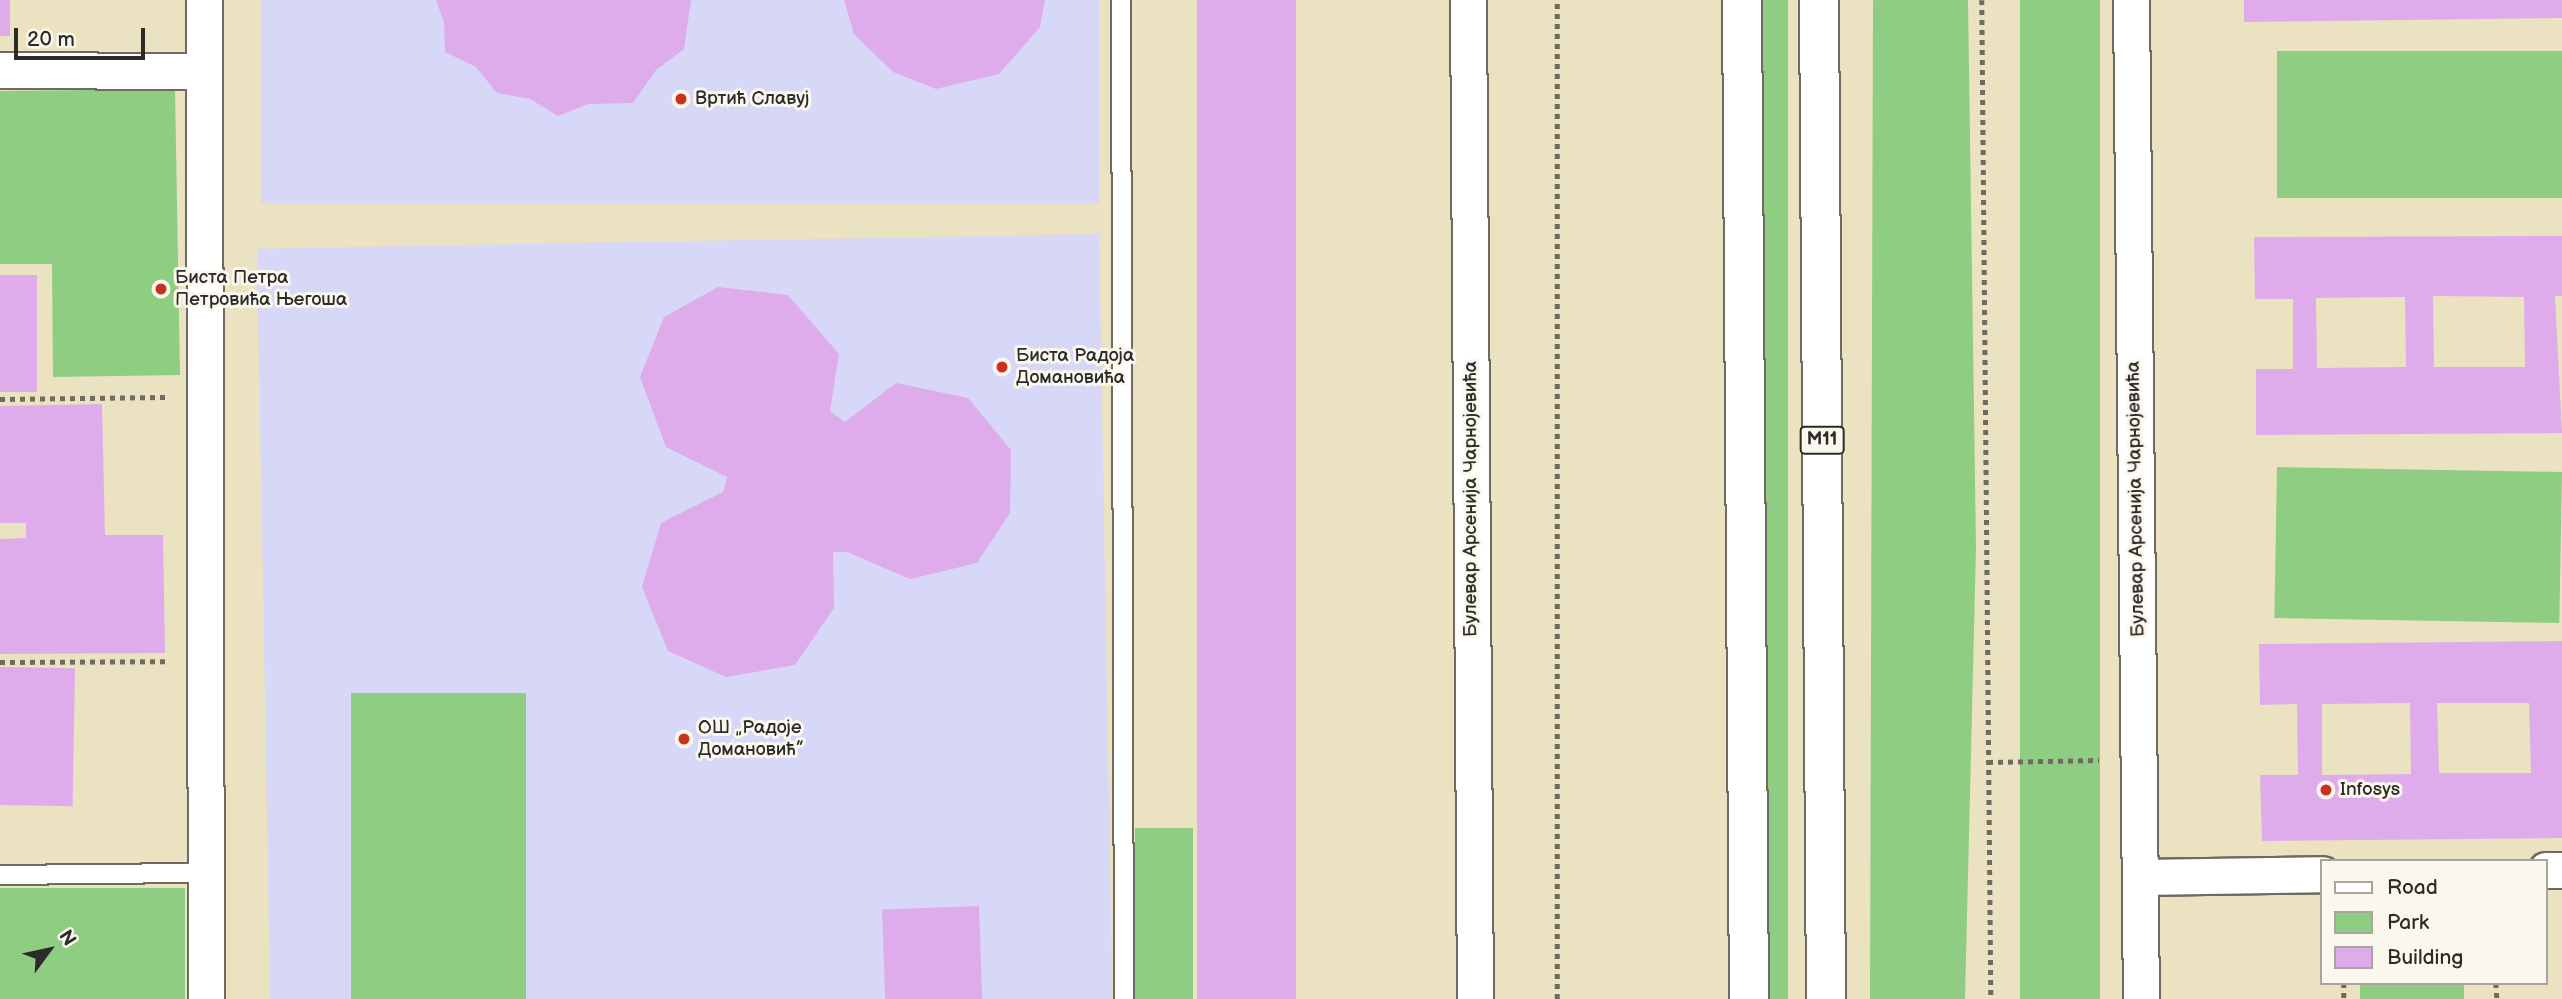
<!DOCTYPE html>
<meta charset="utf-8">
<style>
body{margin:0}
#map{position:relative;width:2562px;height:999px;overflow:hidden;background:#ebe2c1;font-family:"Balsamiq Sans",sans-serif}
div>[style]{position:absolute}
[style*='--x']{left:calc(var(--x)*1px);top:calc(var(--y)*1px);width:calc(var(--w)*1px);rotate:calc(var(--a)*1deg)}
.built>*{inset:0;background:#d7d7f8;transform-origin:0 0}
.green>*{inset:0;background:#8fcd82;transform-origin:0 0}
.building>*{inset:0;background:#dfaceb;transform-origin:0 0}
.path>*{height:4.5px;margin-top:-2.25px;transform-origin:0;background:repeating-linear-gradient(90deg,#6e6b60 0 5px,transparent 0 10px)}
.roads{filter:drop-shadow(2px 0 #6e6b60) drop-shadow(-2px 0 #6e6b60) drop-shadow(0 2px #6e6b60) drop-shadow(0 -2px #6e6b60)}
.lane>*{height:18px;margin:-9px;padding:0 9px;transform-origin:9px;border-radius:9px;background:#fff}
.street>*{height:35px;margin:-17.5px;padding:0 17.5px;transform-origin:17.5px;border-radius:17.5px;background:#fff}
.highway>*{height:38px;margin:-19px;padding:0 19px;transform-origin:19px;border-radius:19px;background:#fff}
.dots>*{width:19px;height:19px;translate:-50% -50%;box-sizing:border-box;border:4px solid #fbf7ec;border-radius:50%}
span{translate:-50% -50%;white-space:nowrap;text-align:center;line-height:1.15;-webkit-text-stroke:6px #fbf7ec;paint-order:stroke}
.shield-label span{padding:2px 5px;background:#fbf7ec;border:2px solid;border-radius:5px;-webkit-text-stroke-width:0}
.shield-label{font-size:18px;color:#2b2b2b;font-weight:700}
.poi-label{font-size:19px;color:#2b2b2b}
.left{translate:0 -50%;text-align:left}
.street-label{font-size:19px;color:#2b2b2b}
.legend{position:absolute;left:2320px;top:859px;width:228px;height:126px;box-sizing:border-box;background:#fbf7ec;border:2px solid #a8a59f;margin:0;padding:9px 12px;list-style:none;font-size:21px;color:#2b2b2b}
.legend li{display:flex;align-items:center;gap:14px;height:35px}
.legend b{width:35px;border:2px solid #a8a59f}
.north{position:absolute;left:14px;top:915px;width:70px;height:70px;-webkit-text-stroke:5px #fbf7ec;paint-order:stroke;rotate:57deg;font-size:19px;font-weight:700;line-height:28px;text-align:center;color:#2b2b2b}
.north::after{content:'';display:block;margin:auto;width:24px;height:32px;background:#2b2b2b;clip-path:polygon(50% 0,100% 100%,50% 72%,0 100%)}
.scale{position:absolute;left:14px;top:28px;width:131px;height:32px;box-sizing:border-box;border:4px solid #2b2b2b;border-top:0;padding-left:9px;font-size:21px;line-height:24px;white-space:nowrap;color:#2b2b2b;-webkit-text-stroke:5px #fbf7ec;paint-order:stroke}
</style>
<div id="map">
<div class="built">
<i style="left:261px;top:0;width:838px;height:203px"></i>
<i style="left:1099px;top:234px;width:765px;height:842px;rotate:89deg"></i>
</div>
<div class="green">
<i style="left:1760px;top:0;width:28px;height:999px"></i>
<i style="clip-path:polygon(1873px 0,1968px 0,1976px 547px,1965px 999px,1870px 999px)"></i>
<i style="left:2020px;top:0;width:80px;height:999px"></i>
<i style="left:2562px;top:51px;width:147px;height:285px;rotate:90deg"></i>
<i style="clip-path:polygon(175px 89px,180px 375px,53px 377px,52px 264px,0 264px,0 91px)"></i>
<i style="left:2277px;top:467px;width:285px;height:151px;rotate:1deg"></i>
<i style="left:351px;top:693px;width:175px;height:306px"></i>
<i style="left:1193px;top:828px;width:171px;height:58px;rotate:90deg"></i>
<i style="left:185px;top:888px;width:111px;height:185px;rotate:90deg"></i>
<i style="left:2360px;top:983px;width:104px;height:16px"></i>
</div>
<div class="building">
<i style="left:0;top:0;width:10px;height:36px"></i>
<i style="clip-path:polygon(436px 0,691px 0,684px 49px,656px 70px,633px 103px,588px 104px,558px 116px,530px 99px,497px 93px,476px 67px,445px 52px,444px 22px)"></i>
<i style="clip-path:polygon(844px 0,1045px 0,1040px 27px,999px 74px,936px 89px,893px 72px,854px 34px)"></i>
<i style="left:1197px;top:0;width:99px;height:999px"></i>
<i style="clip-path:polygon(2244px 0,2562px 0,2562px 18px,2244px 22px)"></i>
<i style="clip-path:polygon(evenodd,2562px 236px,2562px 296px,2555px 296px,2562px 433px,2256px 435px,2256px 369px,2293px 369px,2293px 299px,2255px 299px,2254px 237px,2562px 236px,2433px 296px,2524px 297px,2525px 367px,2434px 367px,2433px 296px,2562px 236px,2405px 297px,2406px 367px,2317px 368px,2316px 298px,2405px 297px)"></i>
<i style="left:0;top:275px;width:37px;height:117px"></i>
<i style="clip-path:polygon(718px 287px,788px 295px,839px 354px,830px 411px,845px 422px,896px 383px,968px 398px,1011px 450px,1010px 513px,977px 563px,910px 579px,847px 552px,833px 552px,834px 608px,795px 665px,726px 677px,668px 651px,642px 587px,661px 523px,723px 492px,727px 477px,666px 447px,640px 377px,664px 317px)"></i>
<i style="clip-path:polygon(102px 404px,105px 535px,163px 535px,165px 653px,0 654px,0 539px,26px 538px,26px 523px,0 523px,0 406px)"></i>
<i style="clip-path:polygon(evenodd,2562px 641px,2562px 838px,2262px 841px,2260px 775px,2298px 775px,2297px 704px,2260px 705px,2259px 644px,2562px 641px,2410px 703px,2411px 774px,2322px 775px,2322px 704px,2410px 703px,2562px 641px,2437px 703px,2529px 703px,2531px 773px,2439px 773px,2437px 703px)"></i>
<i style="left:0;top:667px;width:75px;height:138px;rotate:1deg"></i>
<i style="left:979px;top:906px;width:93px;height:97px;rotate:88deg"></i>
</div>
<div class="path">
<i style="--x:1982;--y:0;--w:999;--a:89.48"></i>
<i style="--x:0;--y:399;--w:167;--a:-0.7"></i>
<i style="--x:0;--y:662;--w:167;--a:-0.3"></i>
<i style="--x:1988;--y:762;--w:111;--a:-1"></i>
<i style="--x:2344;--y:983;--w:16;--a:90"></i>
<i style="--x:2496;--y:983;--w:16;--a:86"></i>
<i style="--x:1557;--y:999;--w:999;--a:-90"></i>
</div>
<div class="roads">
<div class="lane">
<i style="--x:1121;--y:0;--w:999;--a:89.83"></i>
<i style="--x:0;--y:875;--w:205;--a:-0.6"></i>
</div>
<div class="street">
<i style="--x:204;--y:0;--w:999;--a:89.89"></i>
<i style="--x:1468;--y:0;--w:999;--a:89.6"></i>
<i style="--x:2131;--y:0;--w:999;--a:89.43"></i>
<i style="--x:0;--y:70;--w:204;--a:0.3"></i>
<i style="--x:2546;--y:870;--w:16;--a:0"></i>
<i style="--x:2140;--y:877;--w:182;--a:-0.9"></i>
</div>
<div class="highway">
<i style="--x:1742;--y:0;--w:999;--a:89.6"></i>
<i style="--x:1819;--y:0;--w:999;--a:89.6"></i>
</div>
</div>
<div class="dots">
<i style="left:681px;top:99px;background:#c8321e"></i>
<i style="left:161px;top:289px;background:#c8321e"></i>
<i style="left:1002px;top:367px;background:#c8321e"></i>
<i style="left:684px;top:739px;background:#c8321e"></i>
<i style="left:2326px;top:790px;background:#c8321e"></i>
</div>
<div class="shield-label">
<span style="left:1822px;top:440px">M11</span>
</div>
<div class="poi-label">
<span class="left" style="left:695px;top:99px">Вртић Славуј</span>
<span class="left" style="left:175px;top:289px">Биста Петра<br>Петровића Његоша</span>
<span class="left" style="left:1016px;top:367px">Биста Радоја<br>Домановића</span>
<span class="left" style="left:698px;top:739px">ОШ „Радоје<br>Домановић”</span>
<span class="left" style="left:2340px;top:790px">Infosys</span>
</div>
<div class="street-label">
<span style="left:1471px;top:499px;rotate:-90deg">Булевар Арсенија Чарнојевића</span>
<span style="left:2136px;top:499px;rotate:-91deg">Булевар Арсенија Чарнојевића</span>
</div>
<ul class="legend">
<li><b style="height:9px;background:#fff"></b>Road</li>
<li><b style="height:19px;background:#8fcd82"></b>Park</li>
<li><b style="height:19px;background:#dfaceb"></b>Building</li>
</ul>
<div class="north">N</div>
<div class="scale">20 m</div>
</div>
